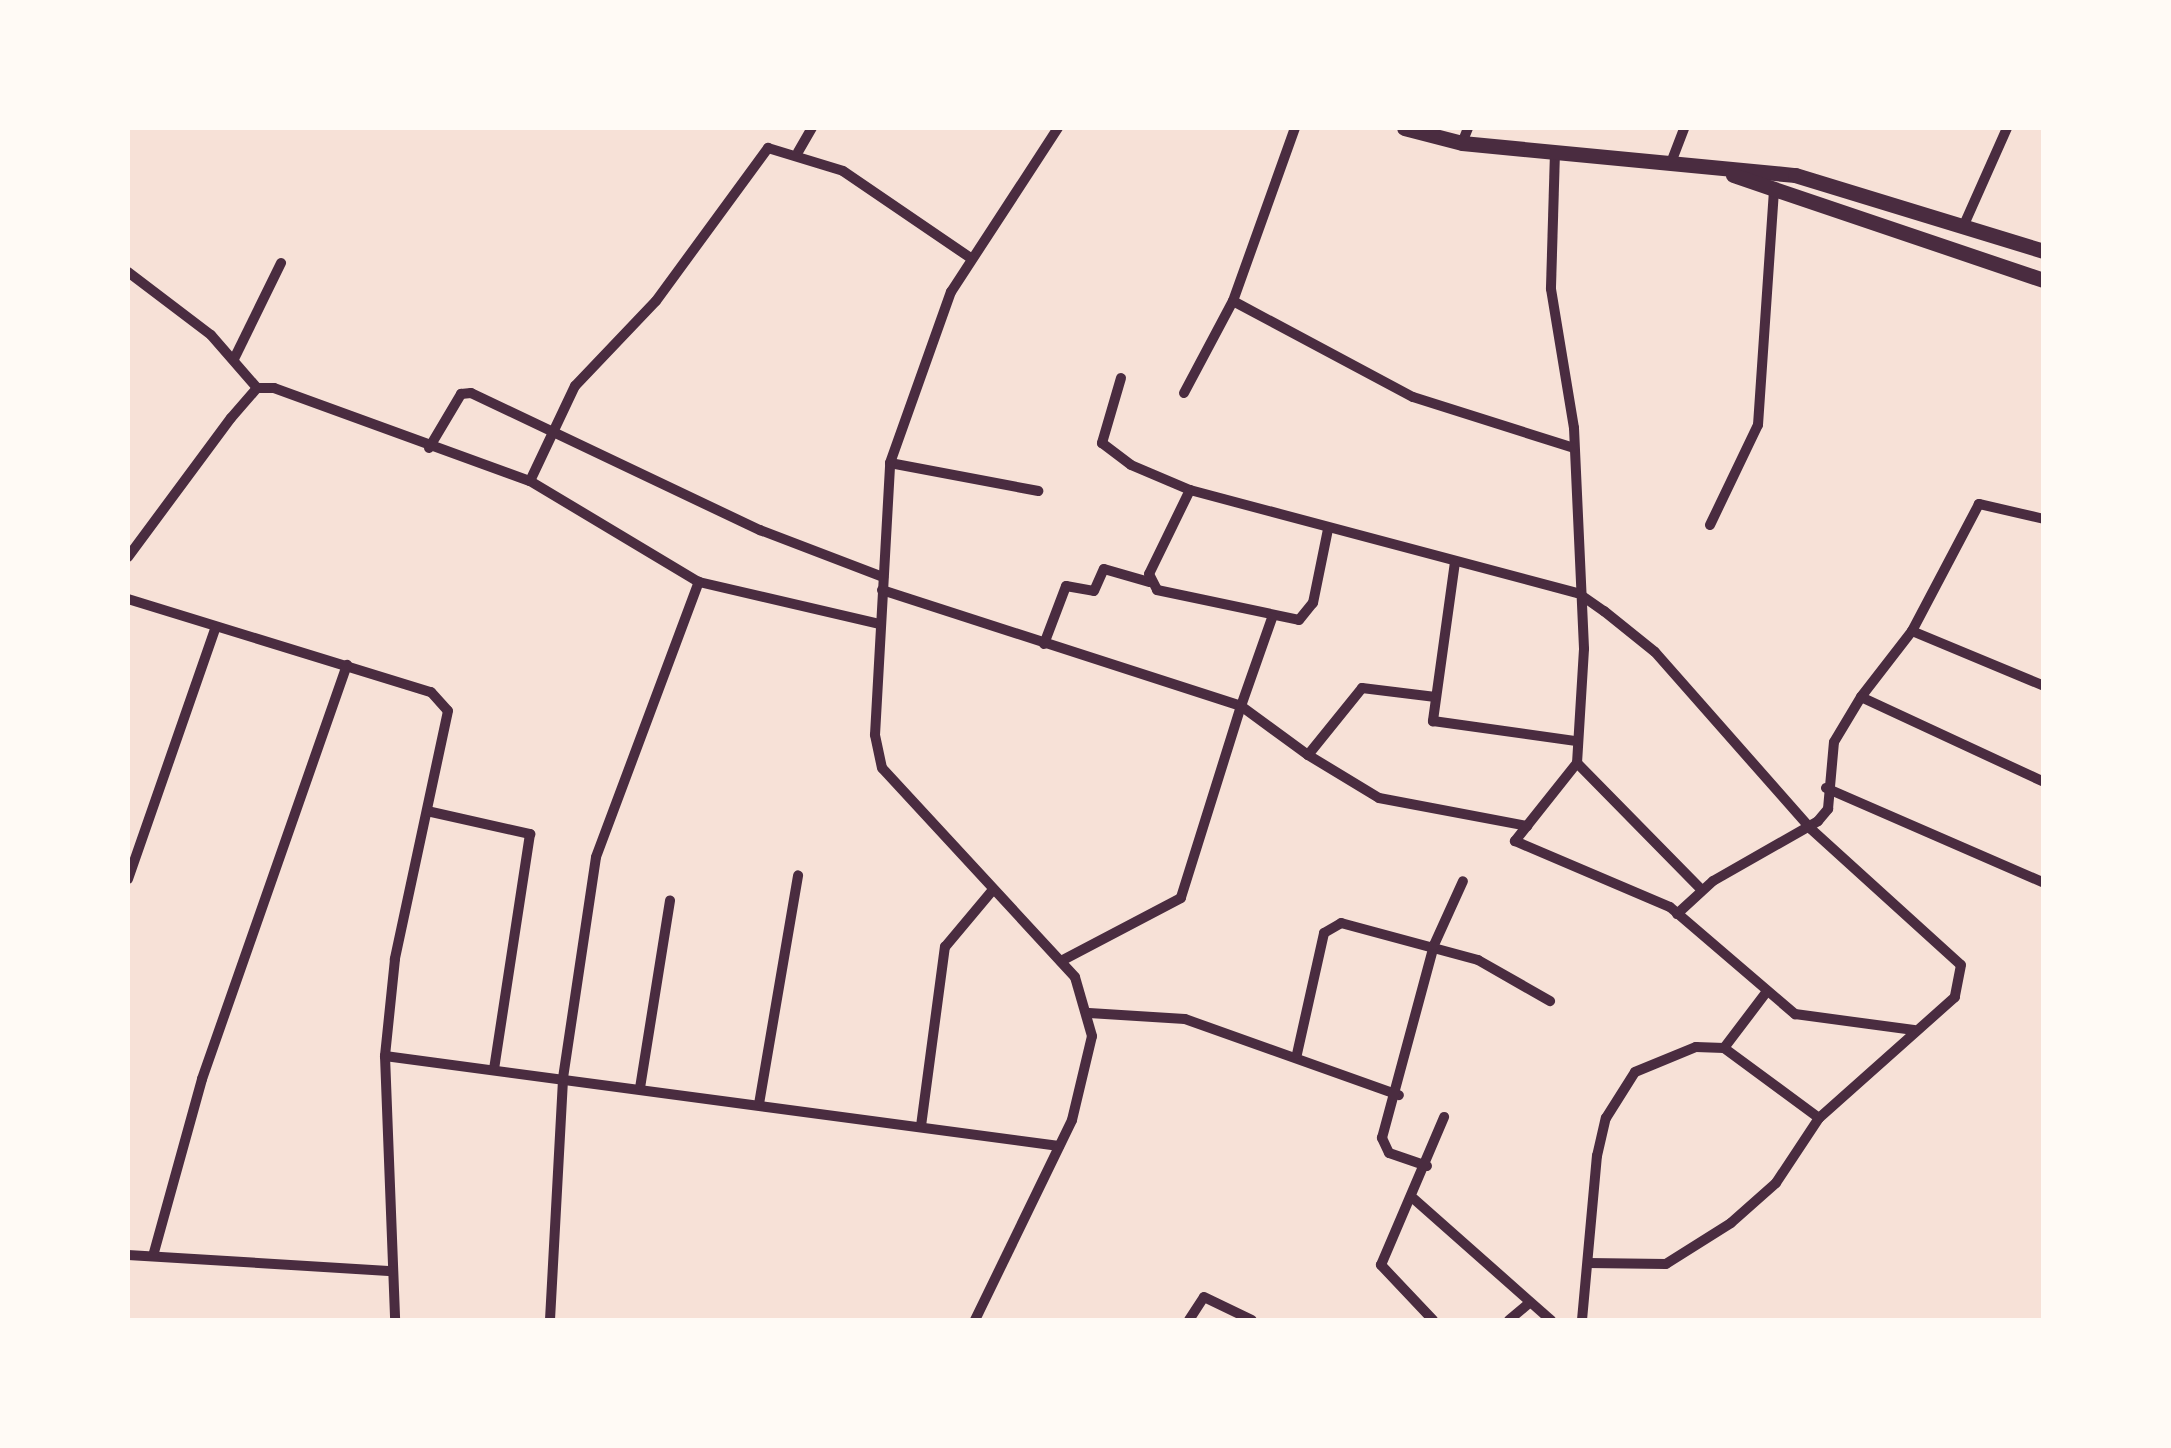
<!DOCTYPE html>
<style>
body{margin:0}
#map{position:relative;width:2171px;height:1448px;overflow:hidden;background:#f7e1d7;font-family:"Exo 2",sans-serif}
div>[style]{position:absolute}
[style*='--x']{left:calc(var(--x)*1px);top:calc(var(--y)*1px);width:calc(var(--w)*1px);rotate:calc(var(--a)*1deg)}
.minor>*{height:10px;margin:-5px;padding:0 5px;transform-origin:5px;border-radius:5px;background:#4a2c40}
.primary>*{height:15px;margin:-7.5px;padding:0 7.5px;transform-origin:7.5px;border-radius:7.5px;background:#4a2c40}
span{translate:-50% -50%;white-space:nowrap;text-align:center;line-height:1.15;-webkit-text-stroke:10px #fffaf5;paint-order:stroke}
.frame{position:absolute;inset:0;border:130px solid #fffaf5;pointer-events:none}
</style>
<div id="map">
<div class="minor">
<i style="--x:1462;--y:143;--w:16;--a:-68"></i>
<i style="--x:798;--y:152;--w:28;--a:-60"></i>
<i style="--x:1555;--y:152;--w:137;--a:91.7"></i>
<i style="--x:1551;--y:289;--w:141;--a:80.6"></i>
<i style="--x:1574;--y:428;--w:221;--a:87.4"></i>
<i style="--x:1584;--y:649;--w:114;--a:93.5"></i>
<i style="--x:1577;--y:763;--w:177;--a:45.5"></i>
<i style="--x:1672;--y:160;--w:34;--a:-69"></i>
<i style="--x:1963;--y:227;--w:108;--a:-66"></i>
<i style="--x:128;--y:272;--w:104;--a:37.2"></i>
<i style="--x:211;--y:335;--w:70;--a:49"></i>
<i style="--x:1233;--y:301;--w:204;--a:28.1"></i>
<i style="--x:1413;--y:397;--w:169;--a:17.6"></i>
<i style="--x:234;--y:359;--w:107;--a:-63.9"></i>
<i style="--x:1121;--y:378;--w:68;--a:106.3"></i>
<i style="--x:1102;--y:443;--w:36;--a:37"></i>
<i style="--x:1131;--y:465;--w:64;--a:23"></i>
<i style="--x:1190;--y:490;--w:401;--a:14.9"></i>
<i style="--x:1578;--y:593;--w:32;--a:35"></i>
<i style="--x:1604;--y:611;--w:65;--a:38.8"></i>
<i style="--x:1655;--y:652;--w:236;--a:48.6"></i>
<i style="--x:1811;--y:829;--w:202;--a:42.2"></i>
<i style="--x:1961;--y:965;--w:33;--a:101"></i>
<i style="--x:1955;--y:997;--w:182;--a:138.3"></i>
<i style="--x:1819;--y:1118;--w:78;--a:123.5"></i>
<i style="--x:1776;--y:1183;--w:60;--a:138.4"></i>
<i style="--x:1731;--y:1223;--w:77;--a:147.8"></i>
<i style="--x:1666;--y:1264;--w:78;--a:-179.3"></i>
<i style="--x:1184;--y:393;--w:104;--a:-62"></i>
<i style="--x:1233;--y:301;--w:184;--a:-70.3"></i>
<i style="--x:429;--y:448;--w:63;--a:-59.3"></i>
<i style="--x:461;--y:394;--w:10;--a:-6"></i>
<i style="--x:471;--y:393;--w:320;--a:25.4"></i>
<i style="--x:760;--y:530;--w:132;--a:20.9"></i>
<i style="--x:890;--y:463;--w:151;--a:10.7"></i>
<i style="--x:530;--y:481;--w:105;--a:-64.7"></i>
<i style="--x:575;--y:386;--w:117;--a:-46.4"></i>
<i style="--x:656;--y:301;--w:190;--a:-53.8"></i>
<i style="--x:768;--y:148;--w:78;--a:17"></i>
<i style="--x:843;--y:171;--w:153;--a:34.3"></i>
<i style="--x:1190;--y:490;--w:93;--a:116"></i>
<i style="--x:1149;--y:574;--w:18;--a:63"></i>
<i style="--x:1157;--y:590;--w:145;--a:11.9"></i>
<i style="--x:1299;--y:620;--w:22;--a:-51"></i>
<i style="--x:1313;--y:603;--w:76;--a:-78.5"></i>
<i style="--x:2044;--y:519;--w:67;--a:-167"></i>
<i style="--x:1979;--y:504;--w:144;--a:117.8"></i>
<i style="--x:1912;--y:631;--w:83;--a:127.7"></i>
<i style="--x:1861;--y:697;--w:202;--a:24.9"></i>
<i style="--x:1710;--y:525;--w:111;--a:-64.4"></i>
<i style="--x:1758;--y:425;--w:233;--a:-86.1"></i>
<i style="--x:128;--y:557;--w:173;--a:-53.5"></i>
<i style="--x:231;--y:418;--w:40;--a:-49"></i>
<i style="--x:257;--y:388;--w:17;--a:0"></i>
<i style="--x:274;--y:388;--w:272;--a:20"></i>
<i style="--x:530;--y:481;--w:197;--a:30.9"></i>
<i style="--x:699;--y:582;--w:186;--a:13.1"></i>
<i style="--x:1455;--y:562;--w:161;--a:97.9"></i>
<i style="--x:1433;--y:721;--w:143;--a:8"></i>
<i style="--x:882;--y:590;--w:377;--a:17.9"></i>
<i style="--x:1241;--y:706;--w:201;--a:107.4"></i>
<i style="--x:1181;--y:898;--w:136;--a:152.3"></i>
<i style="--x:128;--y:599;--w:317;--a:17.1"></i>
<i style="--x:431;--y:692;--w:25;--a:48"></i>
<i style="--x:448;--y:711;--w:254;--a:102.1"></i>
<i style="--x:395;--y:959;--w:98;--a:95.9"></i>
<i style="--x:385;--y:1056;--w:264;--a:87.8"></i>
<i style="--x:1272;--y:618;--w:93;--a:109.4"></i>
<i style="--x:1241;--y:706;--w:83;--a:36.2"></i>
<i style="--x:1308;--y:755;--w:86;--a:-51.1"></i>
<i style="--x:1362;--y:688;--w:74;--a:7"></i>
<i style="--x:1912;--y:631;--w:143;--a:22.6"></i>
<i style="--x:1044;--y:644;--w:62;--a:-69.2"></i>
<i style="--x:1066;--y:586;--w:28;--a:10"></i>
<i style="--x:1094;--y:591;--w:24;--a:-66"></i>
<i style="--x:1104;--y:569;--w:47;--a:16.1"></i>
<i style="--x:1308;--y:755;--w:83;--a:31.2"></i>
<i style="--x:1379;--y:798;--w:151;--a:10.7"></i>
<i style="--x:1577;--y:763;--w:100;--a:128.5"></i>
<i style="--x:1515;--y:841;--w:168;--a:23.1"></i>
<i style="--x:1670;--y:907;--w:165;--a:40.6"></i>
<i style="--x:1795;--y:1014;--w:120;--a:7.7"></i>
<i style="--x:1826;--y:788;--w:238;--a:23.5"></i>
<i style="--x:427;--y:811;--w:106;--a:12.6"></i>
<i style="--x:530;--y:834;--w:238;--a:98.7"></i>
<i style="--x:128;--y:879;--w:267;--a:-70.8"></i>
<i style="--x:1677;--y:914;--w:49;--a:-42.5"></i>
<i style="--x:1713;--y:881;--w:121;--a:-29.7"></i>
<i style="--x:1818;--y:821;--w:16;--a:-50"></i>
<i style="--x:1828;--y:809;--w:67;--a:-84.9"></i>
<i style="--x:1834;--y:742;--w:52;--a:-59"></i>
<i style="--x:1089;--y:1013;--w:96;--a:3.6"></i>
<i style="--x:1185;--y:1019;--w:227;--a:19.6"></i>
<i style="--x:1724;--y:1048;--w:68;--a:-52.8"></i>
<i style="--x:1297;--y:1054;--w:124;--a:-77.4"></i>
<i style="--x:1324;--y:933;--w:20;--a:-30"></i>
<i style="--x:1341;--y:923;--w:142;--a:15.1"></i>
<i style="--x:1478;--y:960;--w:83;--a:29.7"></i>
<i style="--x:385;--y:1056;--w:680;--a:7.61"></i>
<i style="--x:640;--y:1088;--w:190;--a:-80.9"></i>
<i style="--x:759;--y:1104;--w:232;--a:-80.3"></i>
<i style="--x:921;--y:1126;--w:181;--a:-82.4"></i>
<i style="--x:945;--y:947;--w:73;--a:-50"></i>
<i style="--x:1427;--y:1166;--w:40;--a:-161.1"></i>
<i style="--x:1389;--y:1153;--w:17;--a:-115"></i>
<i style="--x:1382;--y:1138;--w:200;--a:-74.9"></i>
<i style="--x:1434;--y:945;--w:70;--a:-65.6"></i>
<i style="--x:1414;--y:1199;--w:183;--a:41.5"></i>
<i style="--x:128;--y:1255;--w:265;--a:3.5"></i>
<i style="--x:153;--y:1256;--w:184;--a:-74.5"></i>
<i style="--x:202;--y:1079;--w:439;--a:-70.7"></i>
<i style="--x:550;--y:1320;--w:242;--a:-86.9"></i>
<i style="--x:563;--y:1078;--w:223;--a:-81.5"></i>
<i style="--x:596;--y:857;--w:294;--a:-69.5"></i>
<i style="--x:975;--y:1320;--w:222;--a:-64.1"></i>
<i style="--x:1072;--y:1120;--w:86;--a:-76.6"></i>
<i style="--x:1092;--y:1036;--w:61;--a:-106.1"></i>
<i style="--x:1075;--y:977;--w:284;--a:-132.7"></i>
<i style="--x:882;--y:768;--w:34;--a:-102"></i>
<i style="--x:875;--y:735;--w:272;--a:-86.8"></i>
<i style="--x:890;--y:463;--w:182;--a:-70.4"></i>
<i style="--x:951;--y:292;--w:196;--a:-56.9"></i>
<i style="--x:1189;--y:1320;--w:27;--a:-57"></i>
<i style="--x:1204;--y:1297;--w:53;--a:25.6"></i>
<i style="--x:1433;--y:1320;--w:76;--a:-133.4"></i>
<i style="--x:1381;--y:1265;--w:161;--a:-66.9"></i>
<i style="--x:1509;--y:1320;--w:23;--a:-40"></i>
<i style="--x:1582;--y:1320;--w:165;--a:-84.8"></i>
<i style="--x:1597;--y:1156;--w:39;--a:-77"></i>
<i style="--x:1606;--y:1118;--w:54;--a:-57.8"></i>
<i style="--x:1635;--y:1072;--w:66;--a:-22.3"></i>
<i style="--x:1696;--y:1047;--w:28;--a:2"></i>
<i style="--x:1724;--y:1048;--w:118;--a:36.4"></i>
</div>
<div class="primary">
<i style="--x:1404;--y:128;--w:60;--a:14.5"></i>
<i style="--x:1462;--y:143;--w:335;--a:5.5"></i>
<i style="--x:1795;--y:175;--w:260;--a:17"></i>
<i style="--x:1733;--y:175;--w:328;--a:18.7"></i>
</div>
<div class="frame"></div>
</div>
